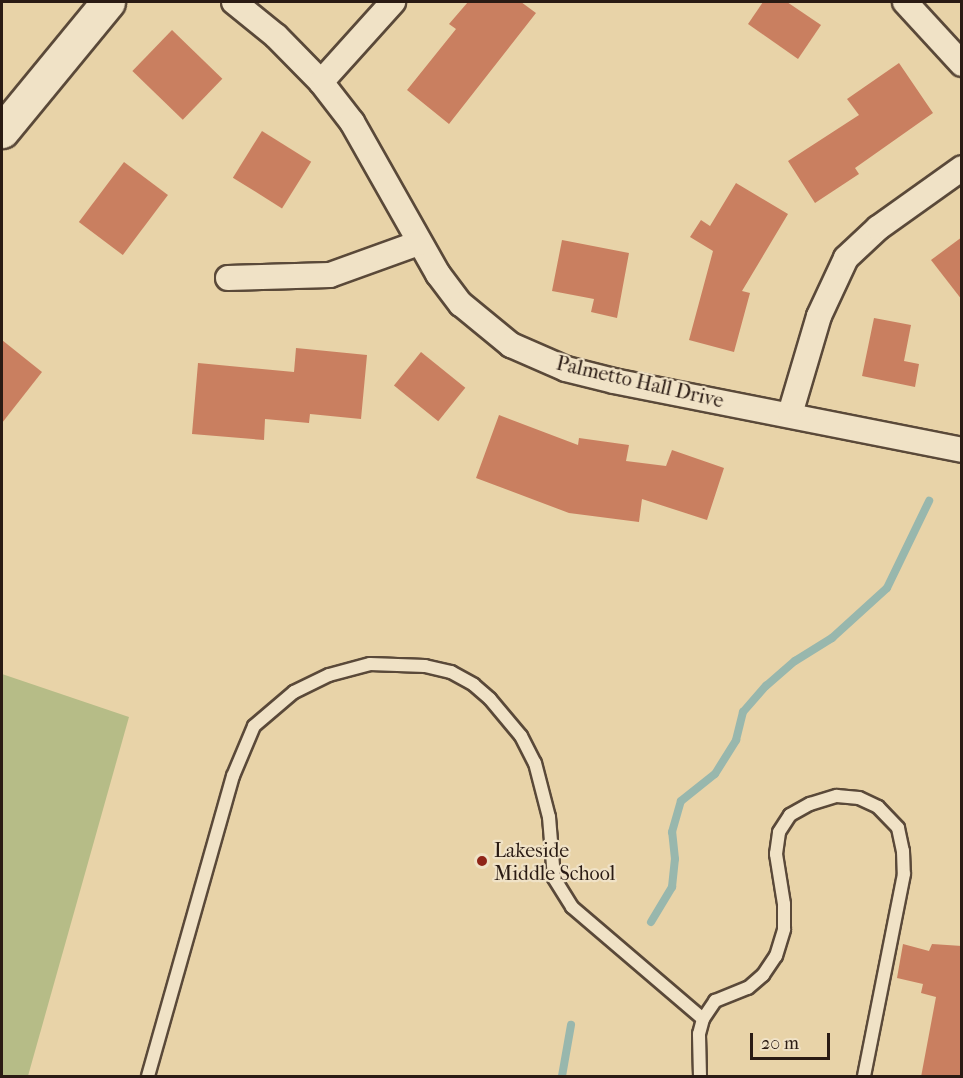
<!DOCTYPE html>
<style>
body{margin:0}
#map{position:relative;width:963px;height:1078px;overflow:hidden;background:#e8d3a8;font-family:"IM FELL French Canon",serif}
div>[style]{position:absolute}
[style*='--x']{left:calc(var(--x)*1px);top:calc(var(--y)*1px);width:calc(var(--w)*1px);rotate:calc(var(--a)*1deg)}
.green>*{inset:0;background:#b6bc87}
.stream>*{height:8px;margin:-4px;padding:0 4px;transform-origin:4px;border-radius:4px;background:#98b7ad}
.building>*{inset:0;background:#c97f60;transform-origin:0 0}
.roads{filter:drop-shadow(2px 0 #5a4939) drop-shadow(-2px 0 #5a4939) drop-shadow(0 2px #5a4939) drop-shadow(0 -2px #5a4939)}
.lane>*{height:12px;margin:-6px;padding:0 6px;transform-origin:6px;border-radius:6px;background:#f0e2c6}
.street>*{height:24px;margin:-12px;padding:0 12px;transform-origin:12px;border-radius:12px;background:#f0e2c6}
.secondary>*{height:33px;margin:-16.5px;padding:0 16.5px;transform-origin:16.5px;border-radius:16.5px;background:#f0e2c6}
.dots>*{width:16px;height:16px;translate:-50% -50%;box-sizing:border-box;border:3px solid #f0e2c6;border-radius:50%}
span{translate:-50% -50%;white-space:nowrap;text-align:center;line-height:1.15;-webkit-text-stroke:4.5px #f0e2c6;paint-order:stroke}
.street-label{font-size:20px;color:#2a1b14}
.poi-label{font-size:20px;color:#2a1b14}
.left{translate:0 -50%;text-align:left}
.frame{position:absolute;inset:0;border:3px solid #2a1b14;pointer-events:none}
.scale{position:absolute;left:750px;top:1033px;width:80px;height:27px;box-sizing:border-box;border:3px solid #2a1b14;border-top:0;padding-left:8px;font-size:18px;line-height:21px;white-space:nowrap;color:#2a1b14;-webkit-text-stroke:4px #f0e2c6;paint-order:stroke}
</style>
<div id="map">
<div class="green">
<i style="clip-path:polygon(2px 674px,129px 717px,28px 1076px,2px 1076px)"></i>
</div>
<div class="stream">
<i style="--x:651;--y:922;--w:41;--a:-59"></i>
<i style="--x:672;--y:887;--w:28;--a:-84"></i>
<i style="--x:675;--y:859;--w:27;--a:-96"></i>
<i style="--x:672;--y:832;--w:32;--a:-74"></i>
<i style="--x:681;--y:801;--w:43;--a:-38.5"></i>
<i style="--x:715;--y:774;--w:40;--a:-58"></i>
<i style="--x:736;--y:740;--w:29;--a:-76"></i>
<i style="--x:743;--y:712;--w:35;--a:-49"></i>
<i style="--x:766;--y:686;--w:38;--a:-41"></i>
<i style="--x:795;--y:661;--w:44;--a:-31.9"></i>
<i style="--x:832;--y:638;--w:74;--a:-42.3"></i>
<i style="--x:887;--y:588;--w:97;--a:-64.2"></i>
<i style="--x:562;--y:1076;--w:52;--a:-80"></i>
</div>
<div class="building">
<i style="clip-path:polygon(468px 2px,521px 2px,536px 13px,449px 124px,407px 90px,456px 29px,449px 24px)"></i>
<i style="clip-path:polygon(763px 2px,787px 2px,821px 25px,798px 59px,748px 24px)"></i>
<i style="left:172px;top:30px;width:70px;height:57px;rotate:44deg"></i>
<i style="clip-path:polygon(899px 63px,933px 113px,855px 168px,859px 174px,815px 203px,788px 161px,859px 115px,847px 99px)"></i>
<i style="left:262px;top:131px;width:58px;height:55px;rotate:32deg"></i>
<i style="left:124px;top:162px;width:55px;height:75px;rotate:37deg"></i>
<i style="clip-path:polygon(736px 183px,788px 214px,742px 291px,750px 293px,734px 352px,689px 340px,713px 251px,690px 237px,701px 220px,710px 226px)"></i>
<i style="clip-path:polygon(962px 237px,962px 300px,931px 260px)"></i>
<i style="clip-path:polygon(562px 240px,629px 253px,617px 318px,591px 312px,594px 299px,552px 291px)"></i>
<i style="clip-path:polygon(874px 318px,911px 325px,904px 361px,919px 364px,915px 387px,862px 376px)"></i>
<i style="clip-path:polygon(2px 340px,42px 372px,2px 423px)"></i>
<i style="clip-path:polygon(296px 348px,367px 355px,361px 419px,310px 414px,309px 423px,265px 419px,264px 440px,192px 434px,198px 363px,294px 372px)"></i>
<i style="left:421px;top:352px;width:57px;height:43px;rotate:39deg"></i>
<i style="clip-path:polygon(499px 415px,578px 445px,579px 438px,629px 445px,626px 461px,666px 466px,672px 450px,724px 468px,707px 520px,642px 499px,639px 522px,569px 513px,476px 478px)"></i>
<i style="clip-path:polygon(903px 944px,929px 951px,932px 944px,962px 946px,962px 1077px,921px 1077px,936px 997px,921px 993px,923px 984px,897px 978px)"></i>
</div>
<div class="roads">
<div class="lane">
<i style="--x:148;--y:1076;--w:312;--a:-74.2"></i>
<i style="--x:233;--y:776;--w:54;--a:-67.2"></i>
<i style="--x:254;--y:726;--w:52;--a:-40.4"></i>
<i style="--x:294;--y:692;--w:39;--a:-26"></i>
<i style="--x:329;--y:675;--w:42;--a:-15"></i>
<i style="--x:370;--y:664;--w:55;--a:2.1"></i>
<i style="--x:425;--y:666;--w:27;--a:13"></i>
<i style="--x:451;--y:672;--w:26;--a:29"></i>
<i style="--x:474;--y:685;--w:21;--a:41"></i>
<i style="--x:490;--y:699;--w:48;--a:50"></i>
<i style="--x:521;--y:736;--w:30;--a:63"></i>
<i style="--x:535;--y:763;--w:56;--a:75.5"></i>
<i style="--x:549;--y:817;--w:61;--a:85.3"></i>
<i style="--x:554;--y:878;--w:34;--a:58"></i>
<i style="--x:572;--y:907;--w:172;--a:40.5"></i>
<i style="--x:700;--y:1076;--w:42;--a:-91.4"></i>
<i style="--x:699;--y:1034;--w:16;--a:-75"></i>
<i style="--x:703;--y:1019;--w:22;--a:-56"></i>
<i style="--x:715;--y:1001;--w:35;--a:-22"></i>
<i style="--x:748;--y:988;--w:20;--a:-41"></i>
<i style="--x:763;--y:975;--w:23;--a:-56"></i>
<i style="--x:776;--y:956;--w:28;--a:-73"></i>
<i style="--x:784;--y:929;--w:25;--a:-90"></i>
<i style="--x:784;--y:904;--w:51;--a:-99.1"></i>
<i style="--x:776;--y:854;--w:22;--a:-82"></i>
<i style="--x:779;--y:832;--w:20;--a:-57"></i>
<i style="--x:790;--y:815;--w:23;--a:-29"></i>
<i style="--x:810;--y:804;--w:28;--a:-17"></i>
<i style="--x:837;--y:796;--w:22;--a:5"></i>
<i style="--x:859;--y:798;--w:21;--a:25"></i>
<i style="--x:878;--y:807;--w:29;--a:46"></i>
<i style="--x:898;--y:828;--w:24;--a:78"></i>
<i style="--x:903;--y:851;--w:23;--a:88"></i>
<i style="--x:904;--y:874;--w:206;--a:101.2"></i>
</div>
<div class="street">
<i style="--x:234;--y:2;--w:54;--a:39"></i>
<i style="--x:276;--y:36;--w:64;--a:45.6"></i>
<i style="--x:321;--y:82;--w:51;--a:52.2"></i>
<i style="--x:352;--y:122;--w:175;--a:60.5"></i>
<i style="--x:438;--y:274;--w:38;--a:53"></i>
<i style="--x:461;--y:304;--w:65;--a:39.4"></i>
<i style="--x:511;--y:345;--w:60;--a:23.6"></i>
<i style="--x:566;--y:369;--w:49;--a:14"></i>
<i style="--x:614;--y:381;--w:355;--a:11.2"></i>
<i style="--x:905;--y:2;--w:84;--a:47.4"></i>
<i style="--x:321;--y:82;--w:108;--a:-48"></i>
<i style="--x:228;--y:278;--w:102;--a:-1.7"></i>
<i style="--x:330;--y:275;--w:95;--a:-19.8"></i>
<i style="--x:790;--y:414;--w:102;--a:-73.5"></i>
<i style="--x:819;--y:316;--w:64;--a:-65"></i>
<i style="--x:846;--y:258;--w:44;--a:-43.2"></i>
<i style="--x:878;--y:228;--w:103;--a:-35.5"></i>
</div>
<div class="secondary">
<i style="--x:2;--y:131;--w:167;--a:-50.6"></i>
</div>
</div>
<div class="dots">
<i style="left:482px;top:861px;background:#8f2418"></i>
</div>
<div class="street-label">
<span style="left:640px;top:382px;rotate:13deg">Palmetto Hall Drive</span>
</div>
<div class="poi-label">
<span class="left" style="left:494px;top:862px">Lakeside<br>Middle School</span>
</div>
<div class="frame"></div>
<div class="scale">20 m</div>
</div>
